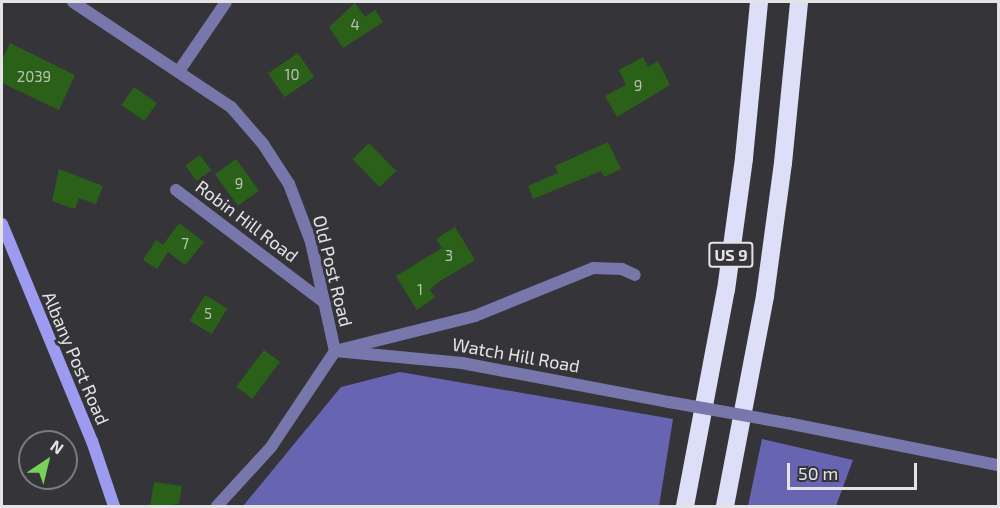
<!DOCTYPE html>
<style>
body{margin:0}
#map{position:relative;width:1000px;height:508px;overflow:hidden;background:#353539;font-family:"Exo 2",sans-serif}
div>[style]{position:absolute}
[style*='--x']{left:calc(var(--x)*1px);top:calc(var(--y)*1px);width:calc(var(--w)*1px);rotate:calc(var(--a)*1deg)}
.forest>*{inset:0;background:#6764b1}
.building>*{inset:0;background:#2b6018;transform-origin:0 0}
.minor>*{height:12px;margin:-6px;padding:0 6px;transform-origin:6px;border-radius:6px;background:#7777ac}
.tertiary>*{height:12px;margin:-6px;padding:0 6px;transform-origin:6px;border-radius:6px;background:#7777ac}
.secondary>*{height:12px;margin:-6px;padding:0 6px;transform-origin:6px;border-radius:6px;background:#9c9bef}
.motorway>*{height:18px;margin:-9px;padding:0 9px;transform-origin:9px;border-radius:9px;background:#dddef8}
.tertiary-bridge>*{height:12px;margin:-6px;padding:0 6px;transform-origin:6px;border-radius:6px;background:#7777ac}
span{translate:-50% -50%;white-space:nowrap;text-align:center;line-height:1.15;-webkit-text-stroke:6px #353539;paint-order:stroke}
.number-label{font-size:15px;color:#b6c3b3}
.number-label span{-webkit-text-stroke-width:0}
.shield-label span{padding:2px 4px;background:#353539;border:2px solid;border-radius:4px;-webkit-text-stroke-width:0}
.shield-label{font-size:16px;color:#e4e4e7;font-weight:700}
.street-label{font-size:18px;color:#e4e4e7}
.frame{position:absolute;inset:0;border:3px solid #e4e4e7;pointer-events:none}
.north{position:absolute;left:18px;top:430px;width:60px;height:60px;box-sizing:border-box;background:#353539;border:2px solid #7b7b7f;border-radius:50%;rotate:35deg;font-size:16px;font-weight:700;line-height:24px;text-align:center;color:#e4e4e7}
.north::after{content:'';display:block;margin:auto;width:21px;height:27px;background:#77d259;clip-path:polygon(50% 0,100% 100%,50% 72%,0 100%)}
.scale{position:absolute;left:787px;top:463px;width:130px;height:27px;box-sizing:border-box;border:3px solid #e4e4e7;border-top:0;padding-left:8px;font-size:18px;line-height:21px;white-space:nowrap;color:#e4e4e7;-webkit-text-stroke:4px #353539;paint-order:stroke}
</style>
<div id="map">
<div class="forest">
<i style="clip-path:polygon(400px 372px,673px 419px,659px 506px,243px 506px,341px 387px)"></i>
<i style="clip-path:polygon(762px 439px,853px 460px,836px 506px,748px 506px)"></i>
</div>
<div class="building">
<i style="clip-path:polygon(355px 3px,365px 17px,375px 10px,383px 22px,343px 48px,329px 27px)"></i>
<i style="clip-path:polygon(10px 43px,75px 75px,59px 110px,2px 83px,2px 60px)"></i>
<i style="left:298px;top:53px;width:29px;height:36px;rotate:56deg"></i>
<i style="clip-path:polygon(643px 57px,648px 67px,658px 61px,670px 85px,617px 117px,605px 96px,626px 85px,619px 70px)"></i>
<i style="left:134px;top:87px;width:28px;height:22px;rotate:35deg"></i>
<i style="clip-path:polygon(608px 142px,621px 169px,604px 177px,601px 171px,533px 199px,528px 186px,558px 173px,555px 166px)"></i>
<i style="left:369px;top:143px;width:39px;height:23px;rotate:46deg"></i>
<i style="left:200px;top:155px;width:19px;height:18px;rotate:54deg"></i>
<i style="left:236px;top:159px;width:39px;height:26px;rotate:54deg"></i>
<i style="clip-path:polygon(59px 169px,103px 186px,96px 204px,79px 198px,75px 209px,52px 201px)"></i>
<i style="clip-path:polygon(179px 223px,204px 242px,185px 265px,168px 252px,157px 269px,143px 260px,156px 240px,163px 245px)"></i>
<i style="clip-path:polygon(455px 227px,475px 260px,437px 283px,430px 290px,435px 297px,417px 310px,396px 276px,442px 248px,436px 239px)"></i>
<i style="left:205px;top:295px;width:26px;height:30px;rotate:31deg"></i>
<i style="left:264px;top:350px;width:20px;height:46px;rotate:37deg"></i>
<i style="clip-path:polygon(154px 482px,182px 486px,179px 504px,150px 507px)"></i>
</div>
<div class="minor">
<i style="--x:73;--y:2;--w:190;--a:33.6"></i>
<i style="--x:231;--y:107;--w:49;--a:49.1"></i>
<i style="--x:263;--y:144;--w:48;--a:57"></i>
<i style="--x:289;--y:184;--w:62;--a:69.2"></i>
<i style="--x:311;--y:242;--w:112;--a:77.6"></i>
<i style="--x:335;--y:351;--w:144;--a:-14"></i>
<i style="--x:475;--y:316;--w:127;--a:-22.1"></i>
<i style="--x:593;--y:268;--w:29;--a:2"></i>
<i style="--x:622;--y:269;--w:14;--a:25"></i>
<i style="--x:179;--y:71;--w:83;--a:-55.7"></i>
<i style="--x:176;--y:190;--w:187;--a:37.2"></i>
</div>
<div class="tertiary">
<i style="--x:787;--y:423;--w:215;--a:11.3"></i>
<i style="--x:217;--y:506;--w:80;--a:-47.5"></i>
<i style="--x:271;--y:447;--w:115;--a:-56.3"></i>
<i style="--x:335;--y:351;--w:128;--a:5.4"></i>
<i style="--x:462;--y:363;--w:211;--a:10.7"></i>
</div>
<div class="secondary">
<i style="--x:2;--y:224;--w:235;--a:67.5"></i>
<i style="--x:92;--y:441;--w:69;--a:71.3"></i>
</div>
<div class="motorway">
<i style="--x:685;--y:506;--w:220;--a:-79.3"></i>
<i style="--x:726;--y:290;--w:133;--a:-82.2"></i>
<i style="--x:744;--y:158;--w:157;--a:-84.5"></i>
<i style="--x:725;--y:506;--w:214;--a:-79.2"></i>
<i style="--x:765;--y:296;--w:134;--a:-82.3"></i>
<i style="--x:783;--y:163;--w:162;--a:-84.3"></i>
</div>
<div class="tertiary-bridge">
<i style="--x:669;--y:402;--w:120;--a:10.1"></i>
</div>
<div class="number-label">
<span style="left:355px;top:25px">4</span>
<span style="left:292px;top:75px">10</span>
<span style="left:34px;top:77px">2039</span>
<span style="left:638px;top:86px">9</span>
<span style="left:239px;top:184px">9</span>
<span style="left:185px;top:244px">7</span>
<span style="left:449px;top:256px">3</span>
<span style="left:420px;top:290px">1</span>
<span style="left:208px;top:314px">5</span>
</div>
<div class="shield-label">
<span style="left:731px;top:255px">US 9</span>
</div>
<div class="street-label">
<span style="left:247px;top:221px;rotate:37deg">Robin Hill Road</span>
<span style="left:333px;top:271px;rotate:76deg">Old Post Road</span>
<span style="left:516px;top:355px;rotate:10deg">Watch Hill Road</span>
<span style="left:76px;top:358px;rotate:67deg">Albany Post Road</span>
</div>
<div class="frame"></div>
<div class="north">N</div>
<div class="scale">50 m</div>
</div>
